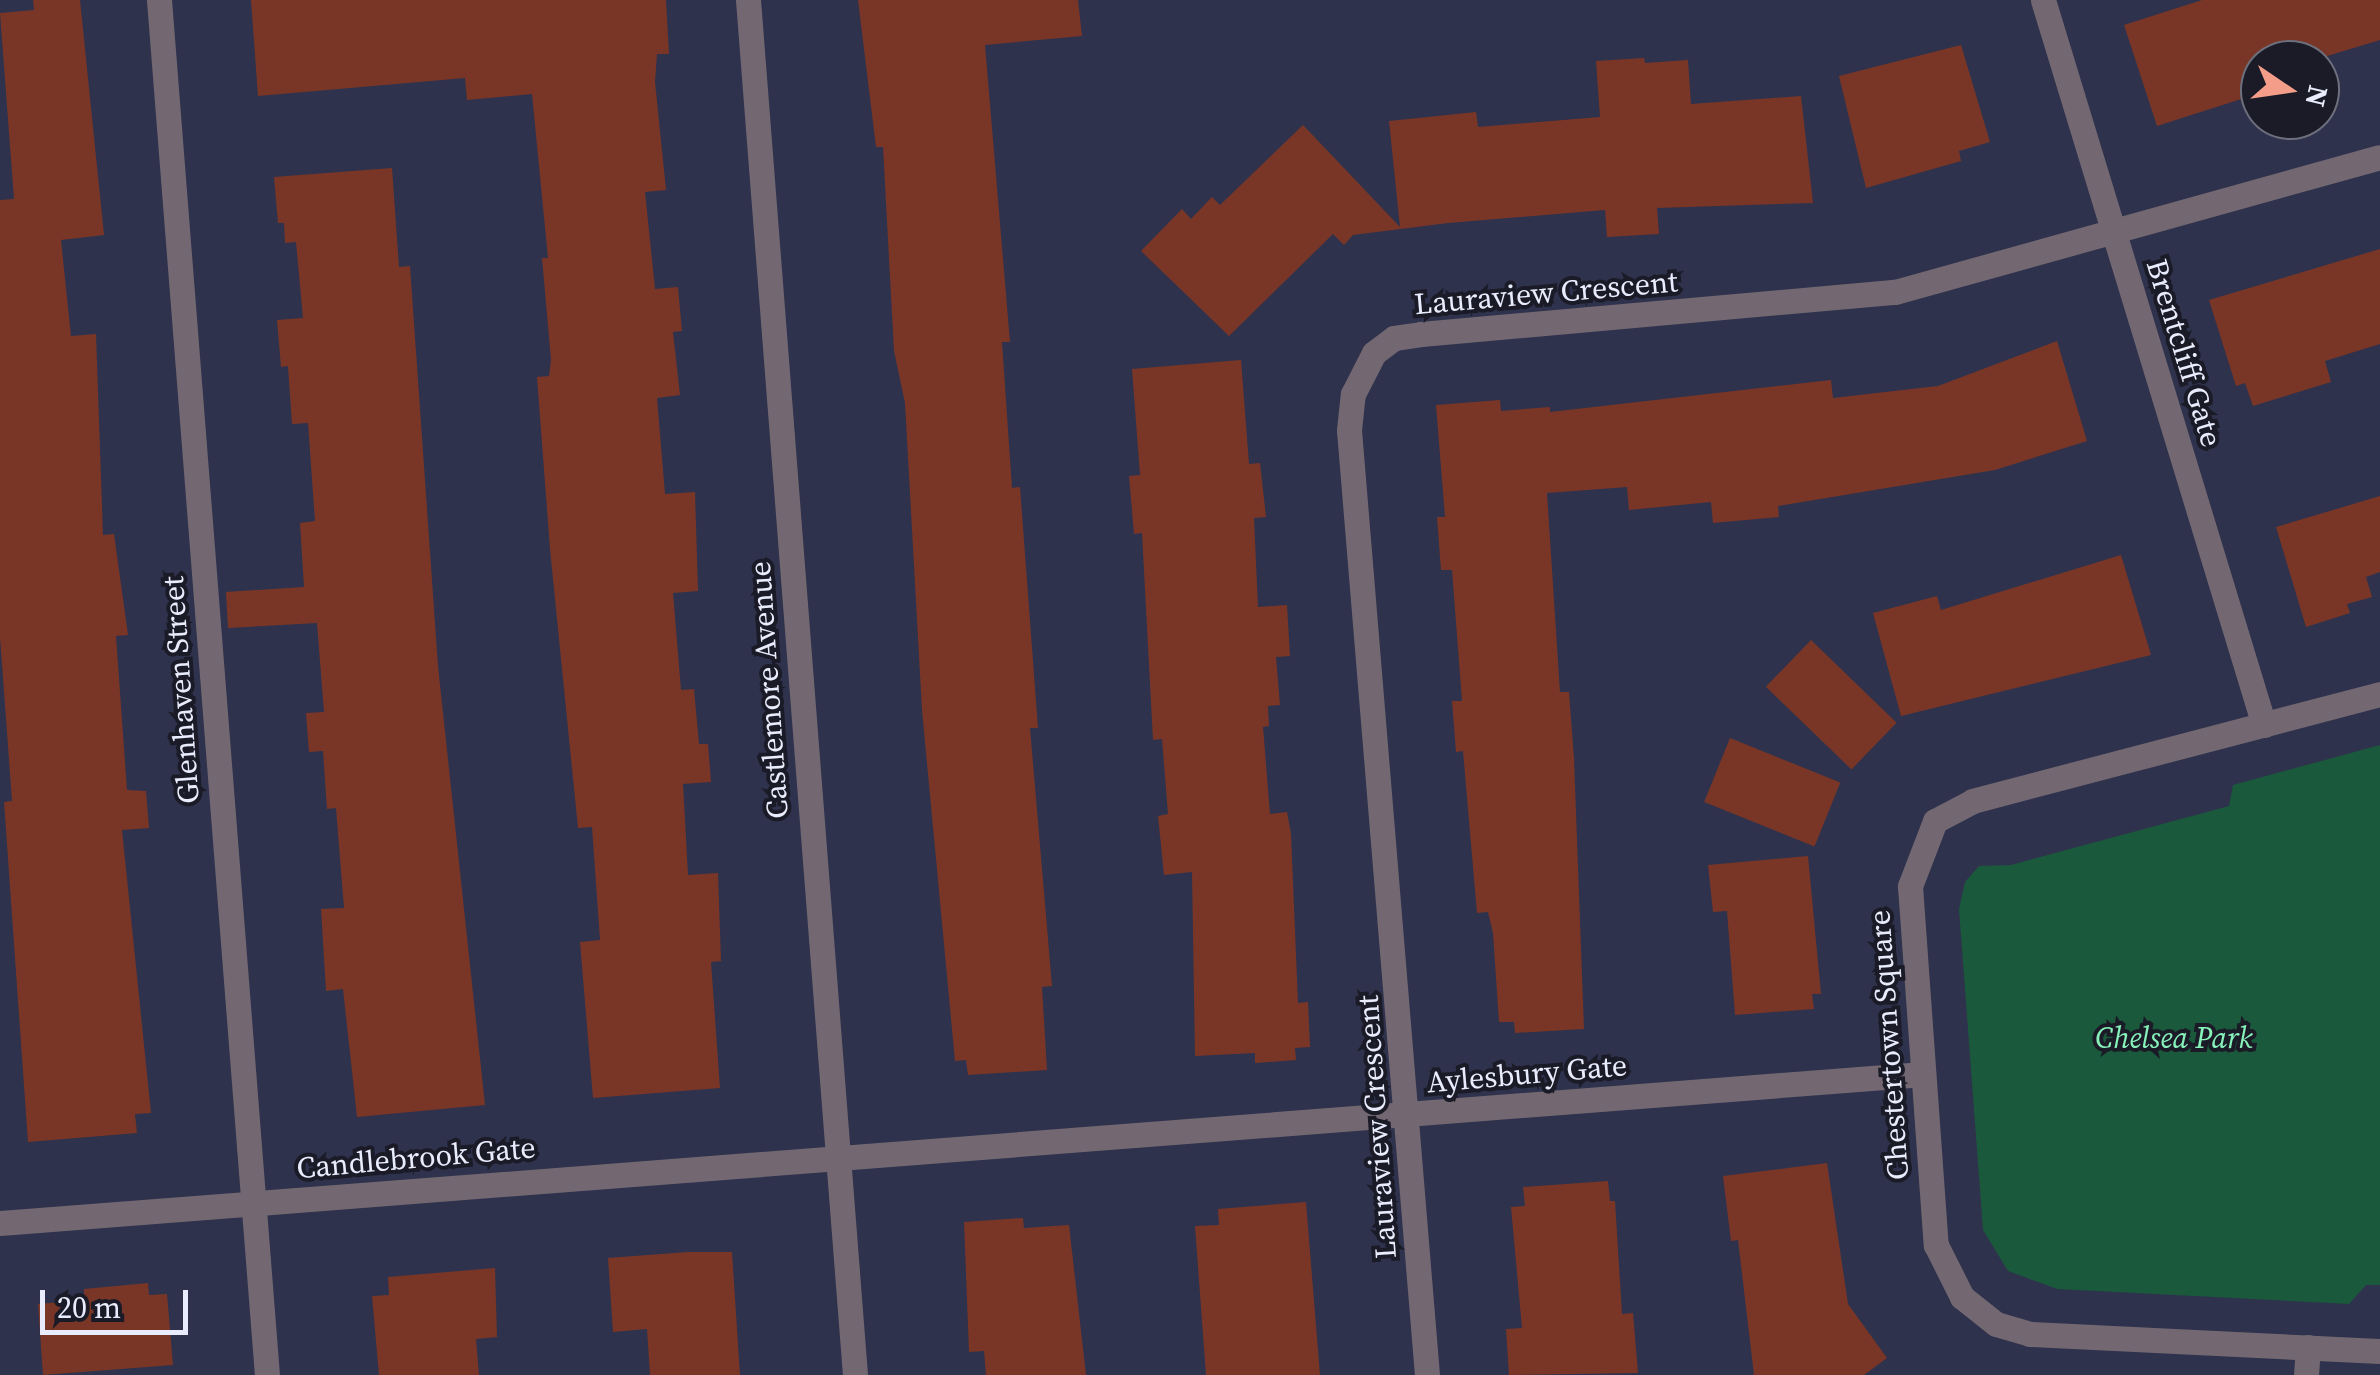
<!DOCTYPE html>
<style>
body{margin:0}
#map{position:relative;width:2380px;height:1375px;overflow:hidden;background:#2f324c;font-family:"Source Serif 4",serif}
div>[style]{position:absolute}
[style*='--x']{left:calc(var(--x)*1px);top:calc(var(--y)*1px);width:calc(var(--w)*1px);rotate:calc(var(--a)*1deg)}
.green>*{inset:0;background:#1a593c}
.building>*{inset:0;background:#793627;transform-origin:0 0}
.minor>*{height:25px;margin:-12.5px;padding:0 12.5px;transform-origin:12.5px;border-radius:12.5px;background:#736872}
span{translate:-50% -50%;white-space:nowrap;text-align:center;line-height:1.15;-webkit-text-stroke:8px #1a1b27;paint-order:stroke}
.street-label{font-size:30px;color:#e9ecfd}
.park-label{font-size:30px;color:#87f2ba;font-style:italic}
.north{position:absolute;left:2240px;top:40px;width:100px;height:100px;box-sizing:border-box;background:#1a1b27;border:2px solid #6d6f7d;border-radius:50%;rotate:103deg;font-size:28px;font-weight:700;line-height:40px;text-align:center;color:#e9ecfd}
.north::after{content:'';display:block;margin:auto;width:35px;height:45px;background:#f49e8a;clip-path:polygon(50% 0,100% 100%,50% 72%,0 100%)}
.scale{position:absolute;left:40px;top:1290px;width:148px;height:45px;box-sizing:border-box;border:5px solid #e9ecfd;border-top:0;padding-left:12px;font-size:30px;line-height:35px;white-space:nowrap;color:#e9ecfd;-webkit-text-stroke:8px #1a1b27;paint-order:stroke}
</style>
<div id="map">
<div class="green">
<i style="clip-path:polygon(2380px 745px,2380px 1285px,2366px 1285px,2349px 1304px,2057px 1289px,2008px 1271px,1983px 1230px,1959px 909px,1965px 882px,1979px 866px,2011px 865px,2229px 806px,2233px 785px)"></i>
</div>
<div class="building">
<i style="clip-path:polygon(33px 0,80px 0,104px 235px,61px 240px,71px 336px,96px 334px,103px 535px,114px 534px,128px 635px,116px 636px,127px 790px,146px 791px,149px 828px,122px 830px,151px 1113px,135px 1114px,137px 1133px,28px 1142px,4px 802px,12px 801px,0 637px,0 200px,14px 199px,0 13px,34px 10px)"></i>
<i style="clip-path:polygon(251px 0,666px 0,669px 54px,657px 54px,655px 82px,666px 190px,645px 192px,655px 289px,678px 287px,682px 331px,673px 332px,680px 395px,657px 398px,665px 494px,695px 492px,698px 591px,673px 593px,681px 690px,694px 689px,699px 744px,708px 744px,711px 782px,683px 784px,688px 875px,718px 873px,721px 961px,711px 962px,720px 1088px,593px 1098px,580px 942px,600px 940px,592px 827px,578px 828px,550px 549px,537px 377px,549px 376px,551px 360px,542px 258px,548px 258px,532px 94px,467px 100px,465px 78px,258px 96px)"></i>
<i style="clip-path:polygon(858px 0,1078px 0,1082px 36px,985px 45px,1010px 342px,1002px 342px,1012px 488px,1020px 487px,1038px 728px,1030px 728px,1052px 986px,1042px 987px,1047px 1070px,968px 1075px,966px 1060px,955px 1061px,922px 710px,905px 403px,894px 351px,883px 147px,876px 147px)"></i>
<i style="clip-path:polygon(2202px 0,2380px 0,2380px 40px,2314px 60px,2260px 60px,2260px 93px,2157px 126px,2124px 25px)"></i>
<i style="clip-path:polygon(1961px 45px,1990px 142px,1959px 151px,1961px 161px,1866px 188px,1839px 76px)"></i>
<i style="clip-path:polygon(1644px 58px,1645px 63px,1688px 60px,1691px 104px,1801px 96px,1813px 203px,1657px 208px,1659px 234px,1607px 237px,1605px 210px,1448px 223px,1353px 235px,1344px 245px,1333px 234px,1229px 336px,1141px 251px,1182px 209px,1191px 219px,1212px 197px,1220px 205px,1303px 125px,1400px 227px,1389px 121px,1476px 112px,1478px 127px,1600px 117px,1596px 61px)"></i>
<i style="clip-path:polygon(392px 168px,399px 267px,410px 266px,438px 666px,485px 1105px,357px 1117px,343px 989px,326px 991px,321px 909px,344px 908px,336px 808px,327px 809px,323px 751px,309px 752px,306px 713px,324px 712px,317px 623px,228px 628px,226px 592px,304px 587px,300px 523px,315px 521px,308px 423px,292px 424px,288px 366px,281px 367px,277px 320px,303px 318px,296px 242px,285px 243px,284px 223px,278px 223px,274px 177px)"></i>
<i style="clip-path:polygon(2380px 249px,2380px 344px,2325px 361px,2331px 382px,2253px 406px,2245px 383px,2236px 386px,2209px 300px)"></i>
<i style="clip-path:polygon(2057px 341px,2087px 441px,1995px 470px,1778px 506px,1779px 517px,1713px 523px,1711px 502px,1629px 510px,1627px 487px,1547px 493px,1560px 692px,1569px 692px,1574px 759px,1584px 1029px,1515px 1033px,1514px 1022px,1499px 1022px,1493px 933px,1488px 912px,1477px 913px,1463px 751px,1456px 752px,1452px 701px,1462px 701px,1452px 570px,1441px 570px,1437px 517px,1445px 517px,1436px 405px,1500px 400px,1501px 411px,1550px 407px,1550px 412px,1831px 380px,1833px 398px,1938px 386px)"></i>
<i style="clip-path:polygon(1241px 360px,1249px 464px,1260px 463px,1266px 517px,1254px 518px,1258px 607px,1287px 605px,1290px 656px,1276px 657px,1280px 705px,1268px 706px,1269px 726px,1263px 727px,1270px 814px,1287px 812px,1291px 834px,1298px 1003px,1308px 1002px,1310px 1047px,1295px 1048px,1296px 1060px,1255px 1063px,1255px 1053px,1195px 1056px,1192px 872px,1164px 875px,1158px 816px,1168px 814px,1162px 739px,1153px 740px,1142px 533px,1134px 534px,1129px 476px,1140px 475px,1132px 369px)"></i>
<i style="clip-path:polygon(2380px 496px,2380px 572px,2366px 577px,2372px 597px,2347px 604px,2350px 613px,2306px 627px,2276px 527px)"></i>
<i style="clip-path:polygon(2121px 555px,2151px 655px,1901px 716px,1873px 613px,1937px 596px,1941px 610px)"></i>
<i style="left:1811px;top:640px;width:119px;height:65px;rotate:44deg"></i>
<i style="left:1730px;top:738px;width:119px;height:69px;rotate:22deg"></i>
<i style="clip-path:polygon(1808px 856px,1821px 994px,1812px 994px,1814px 1009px,1735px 1015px,1727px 911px,1713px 912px,1708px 865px)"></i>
<i style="clip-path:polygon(1827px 1163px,1848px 1304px,1887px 1358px,1864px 1375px,1754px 1375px,1738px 1240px,1731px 1241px,1723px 1176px)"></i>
<i style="clip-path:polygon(1608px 1181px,1610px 1201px,1615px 1201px,1622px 1314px,1633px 1313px,1638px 1373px,1509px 1375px,1506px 1329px,1522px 1328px,1511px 1207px,1525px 1206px,1523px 1187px)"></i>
<i style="clip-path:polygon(1306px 1202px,1320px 1375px,1206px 1375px,1195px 1226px,1219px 1225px,1218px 1209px)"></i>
<i style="clip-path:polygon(1023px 1218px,1024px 1228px,1069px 1225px,1086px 1375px,986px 1375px,984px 1351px,969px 1352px,964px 1222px)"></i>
<i style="clip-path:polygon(688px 1252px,732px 1252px,740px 1375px,650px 1375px,647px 1329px,613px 1332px,608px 1258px)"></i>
<i style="clip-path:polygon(495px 1268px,497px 1337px,476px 1339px,479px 1375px,379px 1375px,372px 1296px,389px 1295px,388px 1277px)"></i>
<i style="clip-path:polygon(148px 1283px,149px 1295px,167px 1294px,173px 1365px,43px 1375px,38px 1304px,84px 1300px,84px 1289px)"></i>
</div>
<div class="minor">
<i style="--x:159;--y:0;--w:1379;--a:85.51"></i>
<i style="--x:748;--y:0;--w:1379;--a:85.55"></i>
<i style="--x:2043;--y:0;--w:758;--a:73.05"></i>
<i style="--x:2380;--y:694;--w:421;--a:165.3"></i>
<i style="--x:1973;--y:801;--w:43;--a:152.2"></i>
<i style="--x:1935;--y:821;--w:70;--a:111"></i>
<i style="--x:1910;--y:886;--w:360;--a:85.9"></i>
<i style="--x:1936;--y:1245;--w:58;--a:63.4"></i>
<i style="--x:1962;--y:1297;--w:43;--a:38.5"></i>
<i style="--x:1996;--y:1324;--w:35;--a:16"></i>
<i style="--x:2030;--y:1334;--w:350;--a:2.8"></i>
<i style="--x:0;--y:1223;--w:1929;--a:-4.43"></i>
<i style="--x:1427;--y:1375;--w:948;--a:-94.72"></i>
<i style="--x:1349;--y:430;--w:36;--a:-84"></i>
<i style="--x:1353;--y:394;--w:46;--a:-62.9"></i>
<i style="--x:1374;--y:353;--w:25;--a:-37"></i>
<i style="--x:1394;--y:338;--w:27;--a:-8"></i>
<i style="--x:1421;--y:334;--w:476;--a:-5.1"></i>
<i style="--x:1895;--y:292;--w:503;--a:-15.55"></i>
<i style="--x:2306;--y:1375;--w:28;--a:-86"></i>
</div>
<div class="street-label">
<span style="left:1546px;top:293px;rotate:-5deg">Lauraview Crescent</span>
<span style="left:2184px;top:353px;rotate:73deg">Brentcliff Gate</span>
<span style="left:181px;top:690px;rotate:-94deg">Glenhaven Street</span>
<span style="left:769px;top:690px;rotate:-94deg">Castlemore Avenue</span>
<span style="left:1889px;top:1045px;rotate:-94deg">Chestertown Square</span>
<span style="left:1527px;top:1074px;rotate:-5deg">Aylesbury Gate</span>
<span style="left:1377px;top:1127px;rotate:-94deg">Lauraview Crescent</span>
<span style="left:416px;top:1158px;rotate:-5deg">Candlebrook Gate</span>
</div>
<div class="park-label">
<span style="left:2174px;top:1038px">Chelsea Park</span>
</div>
<div class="north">N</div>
<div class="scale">20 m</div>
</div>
